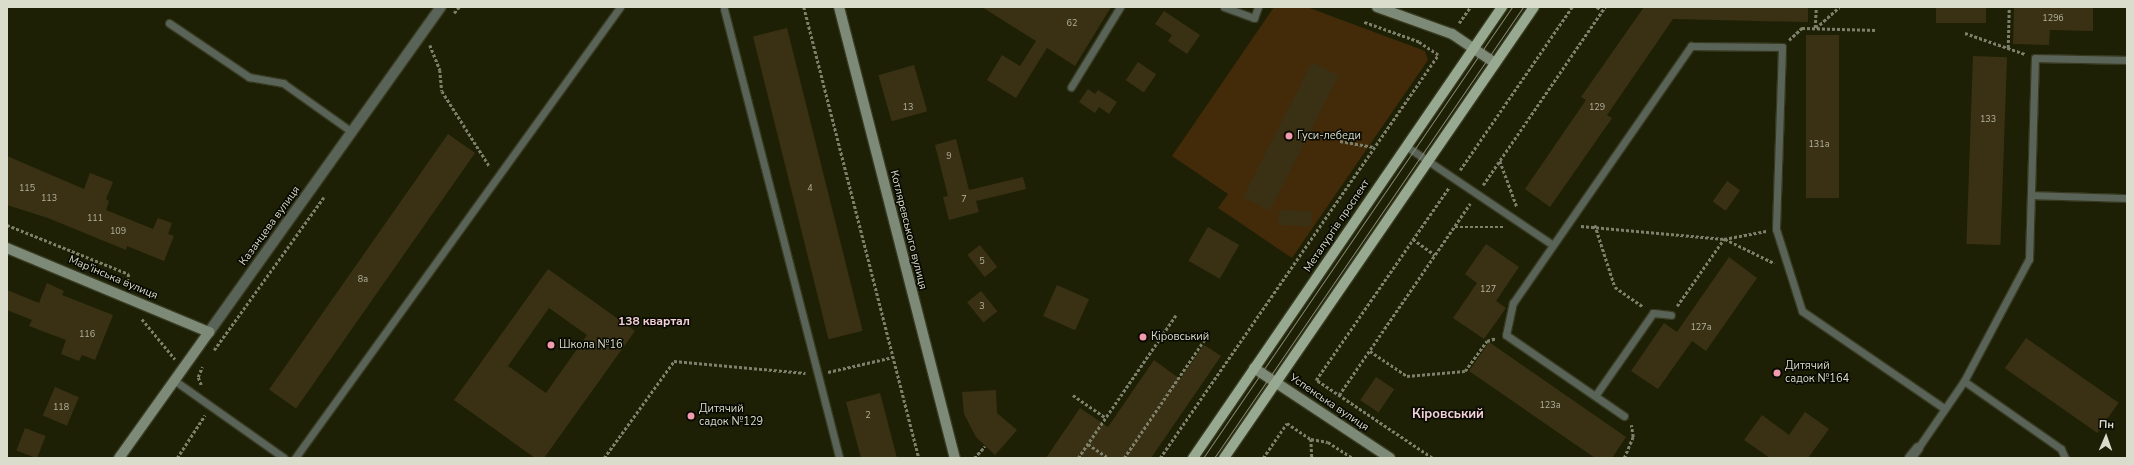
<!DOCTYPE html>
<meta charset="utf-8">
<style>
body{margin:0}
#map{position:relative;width:2134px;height:465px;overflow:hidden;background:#1d2004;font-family:"Nunito Sans",sans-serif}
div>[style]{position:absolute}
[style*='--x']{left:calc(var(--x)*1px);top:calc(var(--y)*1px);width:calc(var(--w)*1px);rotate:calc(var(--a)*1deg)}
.green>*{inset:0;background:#432a08}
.building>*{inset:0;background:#3a3115;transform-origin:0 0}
.path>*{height:2.5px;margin-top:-1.25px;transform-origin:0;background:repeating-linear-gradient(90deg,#7d806a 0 3px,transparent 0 5px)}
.roads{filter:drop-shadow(1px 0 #373a20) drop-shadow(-1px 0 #373a20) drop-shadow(0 1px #373a20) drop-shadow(0 -1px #373a20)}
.lane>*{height:7px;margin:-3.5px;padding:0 3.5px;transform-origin:3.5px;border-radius:3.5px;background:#5a6357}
.street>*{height:10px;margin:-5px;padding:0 5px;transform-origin:5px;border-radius:5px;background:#5a6357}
.secondary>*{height:10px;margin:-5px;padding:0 5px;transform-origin:5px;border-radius:5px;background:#7d8a78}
.primary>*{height:10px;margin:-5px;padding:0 5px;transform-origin:5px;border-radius:5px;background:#98a991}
.tram>*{height:1px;margin:-0.5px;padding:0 0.5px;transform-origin:0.5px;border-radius:0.5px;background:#878a75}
.dots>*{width:11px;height:11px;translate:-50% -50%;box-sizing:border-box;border:2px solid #080901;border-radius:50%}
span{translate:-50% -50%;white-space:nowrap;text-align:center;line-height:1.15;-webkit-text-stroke:3px #080901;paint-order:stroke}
.number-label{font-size:9px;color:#b2b29e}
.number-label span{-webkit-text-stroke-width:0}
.poi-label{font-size:11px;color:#daddcc}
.left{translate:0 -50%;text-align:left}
.street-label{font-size:11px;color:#daddcc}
.neighbourhood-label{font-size:12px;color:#f4d1d8;font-weight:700}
.quarter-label{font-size:13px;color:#f4d1d8;font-weight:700}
.frame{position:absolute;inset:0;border:8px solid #daddcc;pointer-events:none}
.north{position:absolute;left:2086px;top:417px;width:40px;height:40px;-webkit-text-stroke:3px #080901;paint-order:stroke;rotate:2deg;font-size:11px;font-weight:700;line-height:16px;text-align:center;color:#daddcc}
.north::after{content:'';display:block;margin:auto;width:14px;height:18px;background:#daddcc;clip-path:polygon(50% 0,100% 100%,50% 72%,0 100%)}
</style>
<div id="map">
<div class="green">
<i style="clip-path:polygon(1274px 7px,1307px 7px,1425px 51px,1428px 60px,1292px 258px,1218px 208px,1228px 194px,1172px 156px)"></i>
</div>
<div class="building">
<i style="clip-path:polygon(982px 7px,1111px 7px,1075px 66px,1047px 48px,1016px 98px,987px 80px,1002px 55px,1020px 66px,1036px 41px)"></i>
<i style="clip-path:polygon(1644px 7px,1808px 7px,1808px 22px,1673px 19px,1607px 115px,1612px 118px,1550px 207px,1525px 189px,1586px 100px,1581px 97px)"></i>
<i style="left:1936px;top:7px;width:50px;height:16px"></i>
<i style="clip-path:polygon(2014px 7px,2093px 7px,2093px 31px,2050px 30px,2049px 45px,2013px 44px)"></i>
<i style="clip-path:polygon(1164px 11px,1200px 35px,1187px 54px,1168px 41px,1172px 35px,1155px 24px)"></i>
<i style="left:787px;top:28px;width:312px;height:35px;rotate:76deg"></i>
<i style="left:1806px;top:35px;width:33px;height:163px"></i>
<i style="left:1973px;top:56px;width:34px;height:188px;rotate:2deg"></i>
<i style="left:1138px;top:62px;width:22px;height:22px;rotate:34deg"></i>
<i style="left:1312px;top:62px;width:30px;height:152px;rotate:27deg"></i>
<i style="left:914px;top:65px;width:48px;height:37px;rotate:74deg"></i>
<i style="clip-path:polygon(1088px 89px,1095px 94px,1098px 90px,1117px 102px,1109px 114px,1099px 107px,1095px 113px,1079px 102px)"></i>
<i style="left:448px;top:134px;width:33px;height:312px;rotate:35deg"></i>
<i style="clip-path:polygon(956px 139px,969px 190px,1023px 177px,1026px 189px,976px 201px,979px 212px,949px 220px,943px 197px,948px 196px,935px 145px)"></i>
<i style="clip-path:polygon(7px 156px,84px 189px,90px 173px,113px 182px,106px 199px,109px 201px,106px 210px,153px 229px,158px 218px,172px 223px,168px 234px,174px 236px,164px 261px,127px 246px,126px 250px,48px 218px,7px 205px)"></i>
<i style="left:1727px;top:181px;width:16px;height:25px;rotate:35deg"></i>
<i style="left:1279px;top:210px;width:33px;height:15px;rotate:2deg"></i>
<i style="left:1208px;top:227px;width:36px;height:39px;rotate:30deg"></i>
<i style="clip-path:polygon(1486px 244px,1519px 267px,1496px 301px,1506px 308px,1484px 339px,1453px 318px,1477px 283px,1465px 274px)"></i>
<i style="left:980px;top:245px;width:28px;height:16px;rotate:52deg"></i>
<i style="clip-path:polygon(1729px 257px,1757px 278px,1706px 351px,1692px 341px,1658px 389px,1631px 371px,1664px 323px,1677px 332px)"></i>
<i style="clip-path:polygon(evenodd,548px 269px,635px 331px,544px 458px,535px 458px,454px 400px,548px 269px,549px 308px,587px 335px,546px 393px,508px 366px,549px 308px)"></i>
<i style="clip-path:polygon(47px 283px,64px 291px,62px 295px,113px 315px,95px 360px,82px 355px,79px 361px,61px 354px,66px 340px,29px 326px,32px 320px,7px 310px,7px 290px,39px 303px)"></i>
<i style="left:1057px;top:285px;width:35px;height:34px;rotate:24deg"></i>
<i style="left:981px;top:291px;width:26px;height:18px;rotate:51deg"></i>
<i style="left:2026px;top:338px;width:113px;height:37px;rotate:35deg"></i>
<i style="clip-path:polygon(1489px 342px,1626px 437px,1612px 458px,1595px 458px,1469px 371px)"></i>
<i style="clip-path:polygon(1204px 345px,1221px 356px,1151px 458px,1046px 458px,1080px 408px,1108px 427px,1154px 360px,1180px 379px)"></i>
<i style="left:1376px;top:377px;width:22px;height:28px;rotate:34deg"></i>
<i style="left:55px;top:387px;width:26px;height:31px;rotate:23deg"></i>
<i style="clip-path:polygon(996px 390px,997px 413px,1017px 430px,995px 455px,976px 437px,964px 414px,962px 392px)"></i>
<i style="clip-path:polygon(880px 393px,897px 458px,861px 458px,846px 402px)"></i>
<i style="clip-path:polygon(1805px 412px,1829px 429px,1808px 458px,1770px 458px,1744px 440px,1762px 415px,1789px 435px)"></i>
<i style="left:25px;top:428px;width:22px;height:24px;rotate:21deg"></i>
</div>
<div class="path">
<i style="--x:804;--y:7;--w:465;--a:75.7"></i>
<i style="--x:1597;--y:7;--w:7;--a:34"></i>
<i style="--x:454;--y:13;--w:8;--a:-50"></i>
<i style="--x:1459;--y:23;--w:19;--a:-55"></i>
<i style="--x:1815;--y:28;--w:21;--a:-87"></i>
<i style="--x:1816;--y:28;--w:31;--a:-42"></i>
<i style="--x:1965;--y:33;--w:64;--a:19.3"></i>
<i style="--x:1789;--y:40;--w:18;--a:-43"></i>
<i style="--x:1802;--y:28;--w:75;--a:1.5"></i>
<i style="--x:430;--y:45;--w:27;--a:68"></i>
<i style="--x:440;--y:70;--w:21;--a:85"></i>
<i style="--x:442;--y:91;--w:90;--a:57.7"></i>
<i style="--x:2008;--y:48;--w:41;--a:-88.6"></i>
<i style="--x:1340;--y:141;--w:34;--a:10"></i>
<i style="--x:1500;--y:161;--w:49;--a:69.7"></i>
<i style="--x:1460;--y:170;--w:198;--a:-55.5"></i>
<i style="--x:1483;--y:185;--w:216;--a:-55.6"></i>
<i style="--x:7;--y:225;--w:131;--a:21.9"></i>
<i style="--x:129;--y:274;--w:10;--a:101"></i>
<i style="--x:1595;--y:225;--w:65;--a:72.1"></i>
<i style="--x:1615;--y:287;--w:35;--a:35"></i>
<i style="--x:1581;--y:226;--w:144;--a:5.2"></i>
<i style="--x:1724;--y:239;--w:43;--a:-10.8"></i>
<i style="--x:1455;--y:227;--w:49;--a:0"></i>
<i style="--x:1413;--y:239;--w:27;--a:36"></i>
<i style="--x:1725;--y:239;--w:55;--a:26.1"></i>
<i style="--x:1677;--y:306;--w:82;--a:-55"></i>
<i style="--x:142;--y:319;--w:52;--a:50.5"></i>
<i style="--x:214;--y:350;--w:188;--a:-54.3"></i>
<i style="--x:1370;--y:351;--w:45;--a:34"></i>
<i style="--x:1407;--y:376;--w:58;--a:-4.9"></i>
<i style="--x:1465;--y:371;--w:37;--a:-54"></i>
<i style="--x:1487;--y:341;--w:9;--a:-18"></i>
<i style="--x:828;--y:372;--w:67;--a:-13"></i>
<i style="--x:201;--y:385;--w:9;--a:-111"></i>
<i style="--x:198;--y:377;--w:11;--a:-68"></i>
<i style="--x:1073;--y:395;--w:40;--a:34.9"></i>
<i style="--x:1339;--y:395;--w:232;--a:-55.6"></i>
<i style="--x:1311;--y:439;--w:19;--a:87"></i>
<i style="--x:1088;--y:444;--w:25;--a:34"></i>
<i style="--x:177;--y:458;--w:51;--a:-56.9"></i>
<i style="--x:604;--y:458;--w:120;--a:-54.2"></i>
<i style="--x:674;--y:361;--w:132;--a:5.2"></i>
<i style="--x:974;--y:458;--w:16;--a:-47"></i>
<i style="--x:1078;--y:458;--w:173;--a:-55.6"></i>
<i style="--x:1124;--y:458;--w:148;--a:-55.8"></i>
<i style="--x:1160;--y:458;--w:490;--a:-55.4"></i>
<i style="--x:1438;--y:55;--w:23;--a:-146"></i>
<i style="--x:1419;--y:42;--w:59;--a:-160.3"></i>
<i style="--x:1263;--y:458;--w:42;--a:-55.6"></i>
<i style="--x:1287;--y:423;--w:29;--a:34"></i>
<i style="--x:1311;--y:439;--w:17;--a:10"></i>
<i style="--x:1328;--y:442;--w:30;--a:33"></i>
<i style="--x:1432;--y:458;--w:140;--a:-146.1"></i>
<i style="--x:1316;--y:380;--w:234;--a:-55.4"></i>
<i style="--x:1624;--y:458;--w:23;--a:-67"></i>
<i style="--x:1633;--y:437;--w:12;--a:-99"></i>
</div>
<div class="roads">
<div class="lane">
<i style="--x:1224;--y:7;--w:32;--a:20"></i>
<i style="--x:1254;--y:18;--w:12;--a:-70"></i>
<i style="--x:724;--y:9;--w:463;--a:75.6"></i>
<i style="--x:169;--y:23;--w:97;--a:34"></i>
<i style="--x:249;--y:77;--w:35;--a:10"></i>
<i style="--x:283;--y:83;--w:85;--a:35.4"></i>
<i style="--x:1071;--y:87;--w:94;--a:-58.5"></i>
<i style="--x:1406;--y:146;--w:177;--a:34"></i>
<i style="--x:2031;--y:195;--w:96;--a:1.8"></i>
<i style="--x:175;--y:381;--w:133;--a:35.2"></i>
<i style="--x:1964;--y:381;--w:118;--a:35"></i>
<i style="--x:2061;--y:449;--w:10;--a:66"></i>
<i style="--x:1595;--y:396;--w:101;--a:-55.1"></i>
<i style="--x:1653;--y:313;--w:18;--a:6"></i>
<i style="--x:1624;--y:416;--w:143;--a:-145.5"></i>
<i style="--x:1506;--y:335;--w:33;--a:-78"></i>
<i style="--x:1513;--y:303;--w:313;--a:-55.3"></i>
<i style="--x:1691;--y:46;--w:91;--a:0.6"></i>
<i style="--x:1782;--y:47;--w:182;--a:91.9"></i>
<i style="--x:1776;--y:229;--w:86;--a:72.4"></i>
<i style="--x:1802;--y:311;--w:173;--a:34.4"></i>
<i style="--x:1918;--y:448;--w:81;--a:-55.5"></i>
<i style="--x:1964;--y:381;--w:138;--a:-62"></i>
<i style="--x:2029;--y:259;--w:201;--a:-88.3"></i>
<i style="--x:2035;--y:58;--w:92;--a:1.2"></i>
<i style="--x:295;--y:458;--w:556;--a:-54.22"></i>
</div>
<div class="street">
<i style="--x:209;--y:332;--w:399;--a:-54.5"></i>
<i style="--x:1910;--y:458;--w:13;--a:-51"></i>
</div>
<div class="secondary">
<i style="--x:839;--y:7;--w:466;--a:75.6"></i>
<i style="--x:1377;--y:7;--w:80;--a:19.8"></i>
<i style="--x:1452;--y:34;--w:52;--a:34"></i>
<i style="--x:7;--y:248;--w:219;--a:22.6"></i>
<i style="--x:209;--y:332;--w:155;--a:125.5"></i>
<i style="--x:1254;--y:368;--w:163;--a:33.5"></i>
</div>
<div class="primary">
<i style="--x:1193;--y:458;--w:547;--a:-55.58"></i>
<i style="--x:1224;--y:458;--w:547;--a:-55.5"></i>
</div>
</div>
<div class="tram">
<i style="--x:1203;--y:458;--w:547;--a:-55.58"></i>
<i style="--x:1214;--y:458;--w:547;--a:-55.58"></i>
</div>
<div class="dots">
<i style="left:1289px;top:136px;background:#f29aae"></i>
<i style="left:1143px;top:337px;background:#f29aae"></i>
<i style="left:551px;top:345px;background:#f29aae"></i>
<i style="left:1777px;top:373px;background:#f29aae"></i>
<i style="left:691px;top:416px;background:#f29aae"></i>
</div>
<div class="number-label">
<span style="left:2053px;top:18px">129б</span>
<span style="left:1072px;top:23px">62</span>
<span style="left:908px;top:107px">13</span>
<span style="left:1597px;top:107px">129</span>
<span style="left:1988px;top:119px">133</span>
<span style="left:1819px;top:144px">131а</span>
<span style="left:949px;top:156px">9</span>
<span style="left:27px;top:188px">115</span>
<span style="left:810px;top:188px">4</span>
<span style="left:49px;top:198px">113</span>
<span style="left:964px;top:199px">7</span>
<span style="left:95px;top:218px">111</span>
<span style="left:118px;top:231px">109</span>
<span style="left:982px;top:261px">5</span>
<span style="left:363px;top:279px">8а</span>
<span style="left:1488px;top:289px">127</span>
<span style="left:982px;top:306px">3</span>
<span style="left:1701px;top:327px">127а</span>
<span style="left:87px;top:334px">116</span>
<span style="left:1550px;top:405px">123а</span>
<span style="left:61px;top:407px">118</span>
<span style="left:868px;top:415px">2</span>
</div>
<div class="poi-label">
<span class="left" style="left:1297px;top:136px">Гуси-лебеди</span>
<span class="left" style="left:1151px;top:337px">Кіровський</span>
<span class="left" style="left:559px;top:345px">Школа №16</span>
<span class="left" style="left:1785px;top:373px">Дитячий<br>садок №164</span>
<span class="left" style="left:699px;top:416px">Дитячий<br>садок №129</span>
</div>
<div class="street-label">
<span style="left:270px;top:226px;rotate:-54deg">Казанцева вулиця</span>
<span style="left:1337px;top:226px;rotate:-56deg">Металургів проспект</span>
<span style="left:908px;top:230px;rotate:76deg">Котляревського вулиця</span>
<span style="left:113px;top:278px;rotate:23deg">Мар'їнська вулиця</span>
<span style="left:1329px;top:403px;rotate:34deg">Успенська вулиця</span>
</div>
<div class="neighbourhood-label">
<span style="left:654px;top:322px">138 квартал</span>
</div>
<div class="quarter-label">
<span style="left:1448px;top:414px">Кіровський</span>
</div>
<div class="frame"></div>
<div class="north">Пн</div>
</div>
